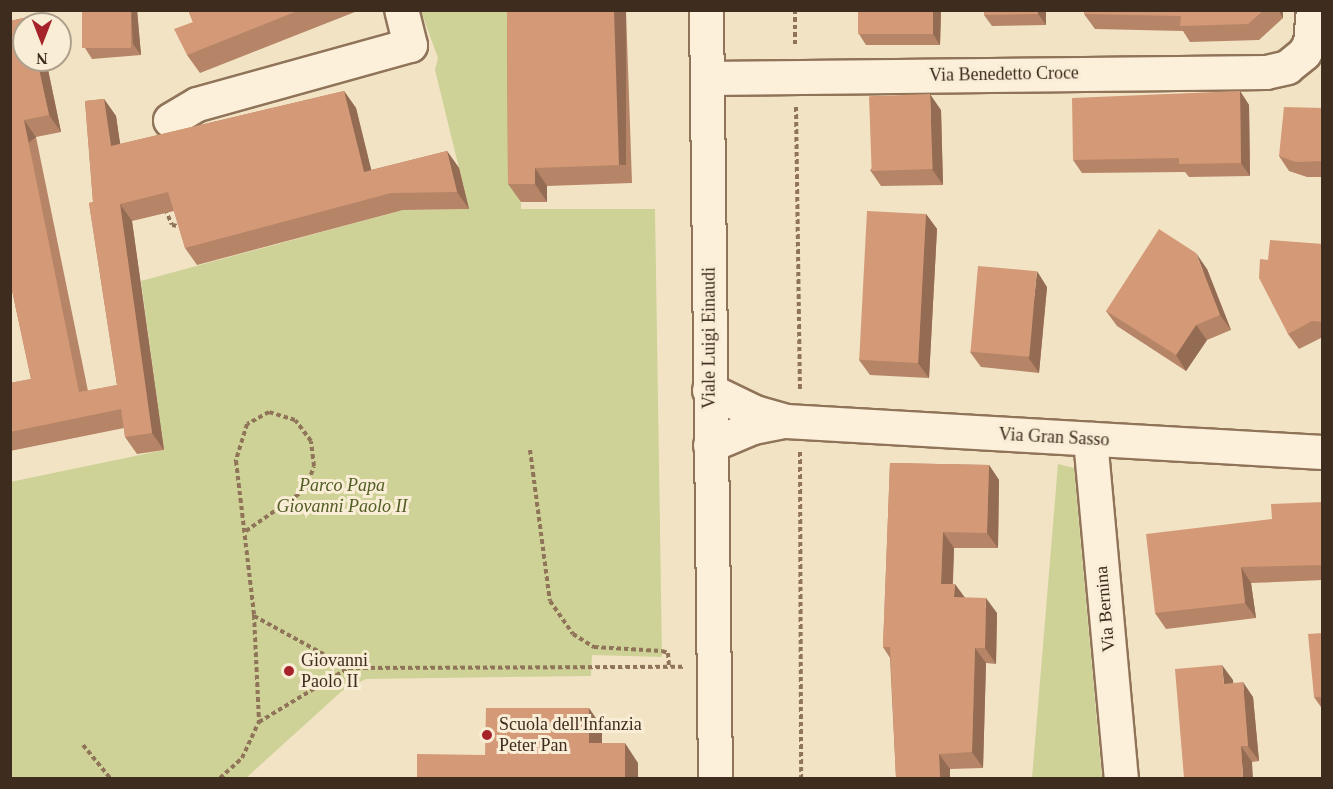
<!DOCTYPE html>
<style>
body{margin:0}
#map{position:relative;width:1333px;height:789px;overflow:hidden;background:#f2e3c5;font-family:Georgia,serif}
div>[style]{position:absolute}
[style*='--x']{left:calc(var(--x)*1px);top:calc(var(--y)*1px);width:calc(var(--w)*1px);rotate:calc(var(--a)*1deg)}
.green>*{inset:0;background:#ced297}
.path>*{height:4px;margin-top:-2px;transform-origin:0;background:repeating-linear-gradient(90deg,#907459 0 4.5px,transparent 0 7.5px)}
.roads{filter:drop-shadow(2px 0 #907459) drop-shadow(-2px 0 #907459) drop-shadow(0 2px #907459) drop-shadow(0 -2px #907459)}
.minor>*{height:33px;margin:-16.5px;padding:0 16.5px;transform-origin:16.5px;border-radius:16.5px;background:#fcf0da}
.wall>*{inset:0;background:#b68467}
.shaded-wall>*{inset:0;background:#946c54;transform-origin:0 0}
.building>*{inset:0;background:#d49a78;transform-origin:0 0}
.dots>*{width:16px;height:16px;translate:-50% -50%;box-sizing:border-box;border:3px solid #f9edd6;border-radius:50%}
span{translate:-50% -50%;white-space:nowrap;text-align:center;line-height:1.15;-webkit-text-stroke:6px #f9edd6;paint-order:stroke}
.street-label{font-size:18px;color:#3e2c1e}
.park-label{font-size:18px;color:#515d23;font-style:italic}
.poi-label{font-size:18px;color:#3e2c1e}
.left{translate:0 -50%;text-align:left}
.frame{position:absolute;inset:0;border:12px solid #3e2c1e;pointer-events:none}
.north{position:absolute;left:12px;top:12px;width:60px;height:60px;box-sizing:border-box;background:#f9edd6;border:2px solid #aea08c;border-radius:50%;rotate:180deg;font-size:16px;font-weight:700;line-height:24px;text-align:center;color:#3e2c1e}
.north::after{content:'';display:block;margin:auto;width:21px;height:27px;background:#a52329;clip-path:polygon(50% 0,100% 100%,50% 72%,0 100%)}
</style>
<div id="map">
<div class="green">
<i style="clip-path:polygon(421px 11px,519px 11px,521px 209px,655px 209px,662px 657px,592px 655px,591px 676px,366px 679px,342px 691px,246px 778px,11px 778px,10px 482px,164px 450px,141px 281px,403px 210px,469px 209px,435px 70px,438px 58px)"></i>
<i style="clip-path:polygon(1058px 464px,1074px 468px,1102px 778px,1032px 778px)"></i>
</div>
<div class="path">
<i style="--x:795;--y:10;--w:36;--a:90"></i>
<i style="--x:796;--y:107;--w:284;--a:89.2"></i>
<i style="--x:165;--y:209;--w:17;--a:66"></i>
<i style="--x:172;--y:225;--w:11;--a:10"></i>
<i style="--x:530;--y:450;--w:152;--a:82.5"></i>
<i style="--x:550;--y:601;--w:40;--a:55.1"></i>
<i style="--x:573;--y:634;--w:25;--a:32"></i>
<i style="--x:594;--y:647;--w:68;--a:3.4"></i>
<i style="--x:662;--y:651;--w:6;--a:18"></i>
<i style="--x:668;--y:653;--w:14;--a:86"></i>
<i style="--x:800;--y:452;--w:326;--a:89.8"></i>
<i style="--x:246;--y:531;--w:73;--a:-35"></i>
<i style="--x:306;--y:489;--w:24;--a:-71"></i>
<i style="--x:314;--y:466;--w:25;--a:-97"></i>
<i style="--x:311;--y:441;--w:26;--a:-127"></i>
<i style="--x:295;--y:420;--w:27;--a:-163"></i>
<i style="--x:269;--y:412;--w:25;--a:151"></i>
<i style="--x:247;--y:424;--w:39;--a:107"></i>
<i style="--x:236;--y:461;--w:155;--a:83.3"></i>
<i style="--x:254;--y:615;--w:107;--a:87.3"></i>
<i style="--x:254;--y:616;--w:106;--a:28.7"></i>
<i style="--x:83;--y:745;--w:43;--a:50.7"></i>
<i style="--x:220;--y:778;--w:30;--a:-42"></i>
<i style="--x:242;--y:758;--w:40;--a:-65"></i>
<i style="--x:259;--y:722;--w:104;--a:-31.2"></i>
<i style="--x:348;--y:668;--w:336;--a:-0.2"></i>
</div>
<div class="roads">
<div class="minor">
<i style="--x:706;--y:10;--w:768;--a:89.33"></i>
<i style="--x:707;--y:78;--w:559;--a:-0.61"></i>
<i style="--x:1266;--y:72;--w:22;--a:-13"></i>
<i style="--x:1287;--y:67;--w:22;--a:-39"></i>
<i style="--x:1304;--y:53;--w:12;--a:-59"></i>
<i style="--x:1310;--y:43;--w:33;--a:-85"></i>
<i style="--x:170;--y:120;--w:31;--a:-31"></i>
<i style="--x:197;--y:104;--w:221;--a:-15.5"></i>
<i style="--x:410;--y:45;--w:36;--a:-104"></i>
<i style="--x:709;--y:390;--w:51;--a:25.6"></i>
<i style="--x:755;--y:412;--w:32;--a:16"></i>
<i style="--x:786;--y:421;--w:537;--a:3.31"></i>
<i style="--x:1090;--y:439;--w:340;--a:84.8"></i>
<i style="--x:710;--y:445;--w:47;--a:-22.7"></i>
<i style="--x:753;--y:427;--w:32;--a:-11"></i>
</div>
</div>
<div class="wall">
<i style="clip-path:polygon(137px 10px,141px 55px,92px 59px,85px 48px)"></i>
<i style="clip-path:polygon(188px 10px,360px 10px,200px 73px,187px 55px,193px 22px)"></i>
<i style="clip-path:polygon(507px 10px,626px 10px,632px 183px,547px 186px,547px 202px,521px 202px,508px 184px)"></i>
<i style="clip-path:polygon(858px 10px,941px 10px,940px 45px,866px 45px,859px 34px)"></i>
<i style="clip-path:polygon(984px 10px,1046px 10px,1046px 25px,992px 26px,984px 15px)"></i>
<i style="clip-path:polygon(1084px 10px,1283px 10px,1283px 18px,1259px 40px,1190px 42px,1183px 31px,1095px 29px,1084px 14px)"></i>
<i style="clip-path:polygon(28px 17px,33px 24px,24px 24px,24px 60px,46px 60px,61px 132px,36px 137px,88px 391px,117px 385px,89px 203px,93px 202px,85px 101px,104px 99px,116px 116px,120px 144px,344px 91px,356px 108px,371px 170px,447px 151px,459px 168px,469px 209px,403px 210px,197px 265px,185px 248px,174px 211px,132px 221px,164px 450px,137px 454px,125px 437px,124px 428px,10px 451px,10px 383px,31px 379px,10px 281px,10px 21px)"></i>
<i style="clip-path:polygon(1240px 91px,1249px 105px,1250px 176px,1189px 177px,1185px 172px,1082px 173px,1073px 160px)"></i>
<i style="clip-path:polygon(1323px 108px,1323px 177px,1307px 177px,1289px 171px,1279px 156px)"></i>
<i style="clip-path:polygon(941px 110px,943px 185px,881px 186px,870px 170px)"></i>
<i style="clip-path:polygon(926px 214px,937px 229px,929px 378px,870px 375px,859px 360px)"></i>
<i style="clip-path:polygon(1323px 244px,1323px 337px,1299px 349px,1288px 334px,1268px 260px)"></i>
<i style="clip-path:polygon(1207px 269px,1231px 330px,1207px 340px,1186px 371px,1117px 326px,1106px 311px)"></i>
<i style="clip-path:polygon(1047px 287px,1039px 373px,981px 367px,970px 352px)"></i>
<i style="clip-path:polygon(890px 463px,989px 465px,999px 480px,998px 548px,954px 548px,953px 584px,964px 598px,997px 613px,996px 664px,986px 663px,983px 768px,950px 769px,950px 778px,896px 778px,890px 658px,883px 647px)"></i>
<i style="clip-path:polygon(1323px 502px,1323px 580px,1251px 583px,1256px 618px,1166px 629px,1155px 613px,1272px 519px)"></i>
<i style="clip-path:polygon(1323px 633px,1323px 710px,1314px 697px)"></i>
<i style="clip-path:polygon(1233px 680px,1233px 683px,1253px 697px,1259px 761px,1252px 762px,1184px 778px)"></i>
</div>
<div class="shaded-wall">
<i style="clip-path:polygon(131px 10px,137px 10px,141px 55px,133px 44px)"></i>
<i style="left:614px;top:10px;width:12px;height:155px"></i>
<i style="clip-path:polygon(933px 10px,941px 10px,940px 45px,933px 34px)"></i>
<i style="clip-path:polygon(1038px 10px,1046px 10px,1046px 25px,1038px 14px)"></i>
<i style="clip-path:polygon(1278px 10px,1283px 10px,1283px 18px)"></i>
<i style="clip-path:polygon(37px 60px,46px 60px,61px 132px,49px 115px)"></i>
<i style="clip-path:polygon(344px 91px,356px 108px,376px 189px,364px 172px)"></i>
<i style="clip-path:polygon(1240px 91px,1249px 105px,1250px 176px,1241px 163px)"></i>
<i style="clip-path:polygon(930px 94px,941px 110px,943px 185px,932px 169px)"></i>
<i style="clip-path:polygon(104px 99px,116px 116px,123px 163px,111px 146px)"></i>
<i style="left:24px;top:120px;width:21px;height:278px;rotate:55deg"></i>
<i style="clip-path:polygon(447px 151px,459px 168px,469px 209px,457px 192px)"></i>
<i style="clip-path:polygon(535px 168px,547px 186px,547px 202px,535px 184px)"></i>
<i style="clip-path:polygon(120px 204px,132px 221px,164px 450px,152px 433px)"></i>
<i style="clip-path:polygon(926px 214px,937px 229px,929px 378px,918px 363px)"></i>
<i style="clip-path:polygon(1196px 253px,1207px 269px,1231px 330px,1220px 315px)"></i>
<i style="clip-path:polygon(1037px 271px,1047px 287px,1039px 373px,1028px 357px)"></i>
<i style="clip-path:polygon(1196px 325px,1207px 340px,1186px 371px,1176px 355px)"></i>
<i style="clip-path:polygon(989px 465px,999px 480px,998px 548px,987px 533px)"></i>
<i style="clip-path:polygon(943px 532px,954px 548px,952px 599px,941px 584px)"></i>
<i style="clip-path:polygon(1241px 567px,1251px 583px,1256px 618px,1245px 603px)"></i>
<i style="clip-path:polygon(955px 584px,966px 599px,954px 597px)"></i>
<i style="clip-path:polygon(986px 598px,997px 613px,996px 664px,985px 648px)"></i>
<i style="clip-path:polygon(975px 648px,986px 663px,983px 768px,972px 752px)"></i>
<i style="clip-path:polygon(1222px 665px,1233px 680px,1235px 699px,1224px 684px)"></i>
<i style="clip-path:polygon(1243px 682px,1253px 697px,1259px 761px,1248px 746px)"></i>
<i style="clip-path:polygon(589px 708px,602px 727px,602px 763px,589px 743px)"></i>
<i style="clip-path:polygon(625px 743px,638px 763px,638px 778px,625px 778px)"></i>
<i style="clip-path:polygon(1241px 746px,1252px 762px,1253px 778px,1243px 778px)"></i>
<i style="clip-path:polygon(939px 754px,950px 769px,950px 778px,940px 778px)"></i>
</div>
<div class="building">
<i style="left:82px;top:10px;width:49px;height:38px"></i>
<i style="clip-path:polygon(188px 10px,300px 10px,187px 55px,174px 29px,193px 22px)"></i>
<i style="clip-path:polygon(507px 10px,614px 10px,619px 165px,535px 168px,535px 184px,508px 184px)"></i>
<i style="left:858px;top:10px;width:75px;height:24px"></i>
<i style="clip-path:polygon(984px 10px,1038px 10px,1038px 14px,984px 15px)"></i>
<i style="clip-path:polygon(1084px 10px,1264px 10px,1248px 24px,1180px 26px,1181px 16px,1084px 14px)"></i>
<i style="clip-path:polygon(28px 17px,30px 24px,24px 24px,24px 60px,37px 60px,49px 115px,24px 120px,79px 392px,117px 385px,89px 203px,93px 202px,85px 101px,104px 99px,111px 146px,344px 91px,364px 172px,447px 151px,457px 192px,391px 193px,185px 248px,168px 192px,120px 204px,152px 433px,125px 437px,121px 409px,10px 432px,10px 383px,31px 379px,10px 281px,10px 21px)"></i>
<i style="clip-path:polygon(1240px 91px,1241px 163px,1179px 164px,1179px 158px,1073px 160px,1072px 98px)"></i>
<i style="left:930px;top:94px;width:75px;height:61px;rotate:88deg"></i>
<i style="clip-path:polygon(1284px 107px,1323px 108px,1323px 161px,1296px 162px,1279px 156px)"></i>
<i style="left:867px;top:211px;width:59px;height:149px;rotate:3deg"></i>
<i style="clip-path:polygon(1159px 229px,1196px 253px,1220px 315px,1196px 325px,1176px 355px,1106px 311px)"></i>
<i style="clip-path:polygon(1270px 240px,1323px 244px,1323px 322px,1312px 321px,1288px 334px,1259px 278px,1260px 259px,1268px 260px)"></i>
<i style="left:978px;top:266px;width:59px;height:86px;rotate:5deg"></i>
<i style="clip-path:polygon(890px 463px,989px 465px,987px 533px,943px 532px,941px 584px,955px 584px,954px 597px,986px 598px,985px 648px,975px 648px,972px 752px,939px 754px,940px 778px,896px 778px,890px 647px,883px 647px)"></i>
<i style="clip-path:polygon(1323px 502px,1323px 565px,1241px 567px,1245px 603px,1155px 613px,1146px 534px,1272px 519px,1271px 504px)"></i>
<i style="clip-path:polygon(1323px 633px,1323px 697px,1314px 697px,1308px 634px)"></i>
<i style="clip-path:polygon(1222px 665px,1224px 684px,1243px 682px,1248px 746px,1241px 746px,1243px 778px,1184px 778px,1175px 669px)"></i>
<i style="clip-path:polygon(486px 708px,589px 708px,589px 743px,625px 743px,625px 778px,417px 778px,417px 754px,485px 755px)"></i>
</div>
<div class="dots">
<i style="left:289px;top:671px;background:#a52329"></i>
<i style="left:487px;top:735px;background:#a52329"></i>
</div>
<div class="street-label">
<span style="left:1004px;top:74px;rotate:-1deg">Via Benedetto Croce</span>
<span style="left:709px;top:338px;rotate:-90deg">Viale Luigi Einaudi</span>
<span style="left:1054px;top:437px;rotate:3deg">Via Gran Sasso</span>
<span style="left:1105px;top:609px;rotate:-95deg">Via Bernina</span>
</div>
<div class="park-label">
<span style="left:342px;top:496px">Parco Papa<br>Giovanni Paolo II</span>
</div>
<div class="poi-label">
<span class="left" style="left:301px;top:671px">Giovanni<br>Paolo II</span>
<span class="left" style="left:499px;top:735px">Scuola dell'Infanzia<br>Peter Pan</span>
</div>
<div class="frame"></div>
<div class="north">N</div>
</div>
